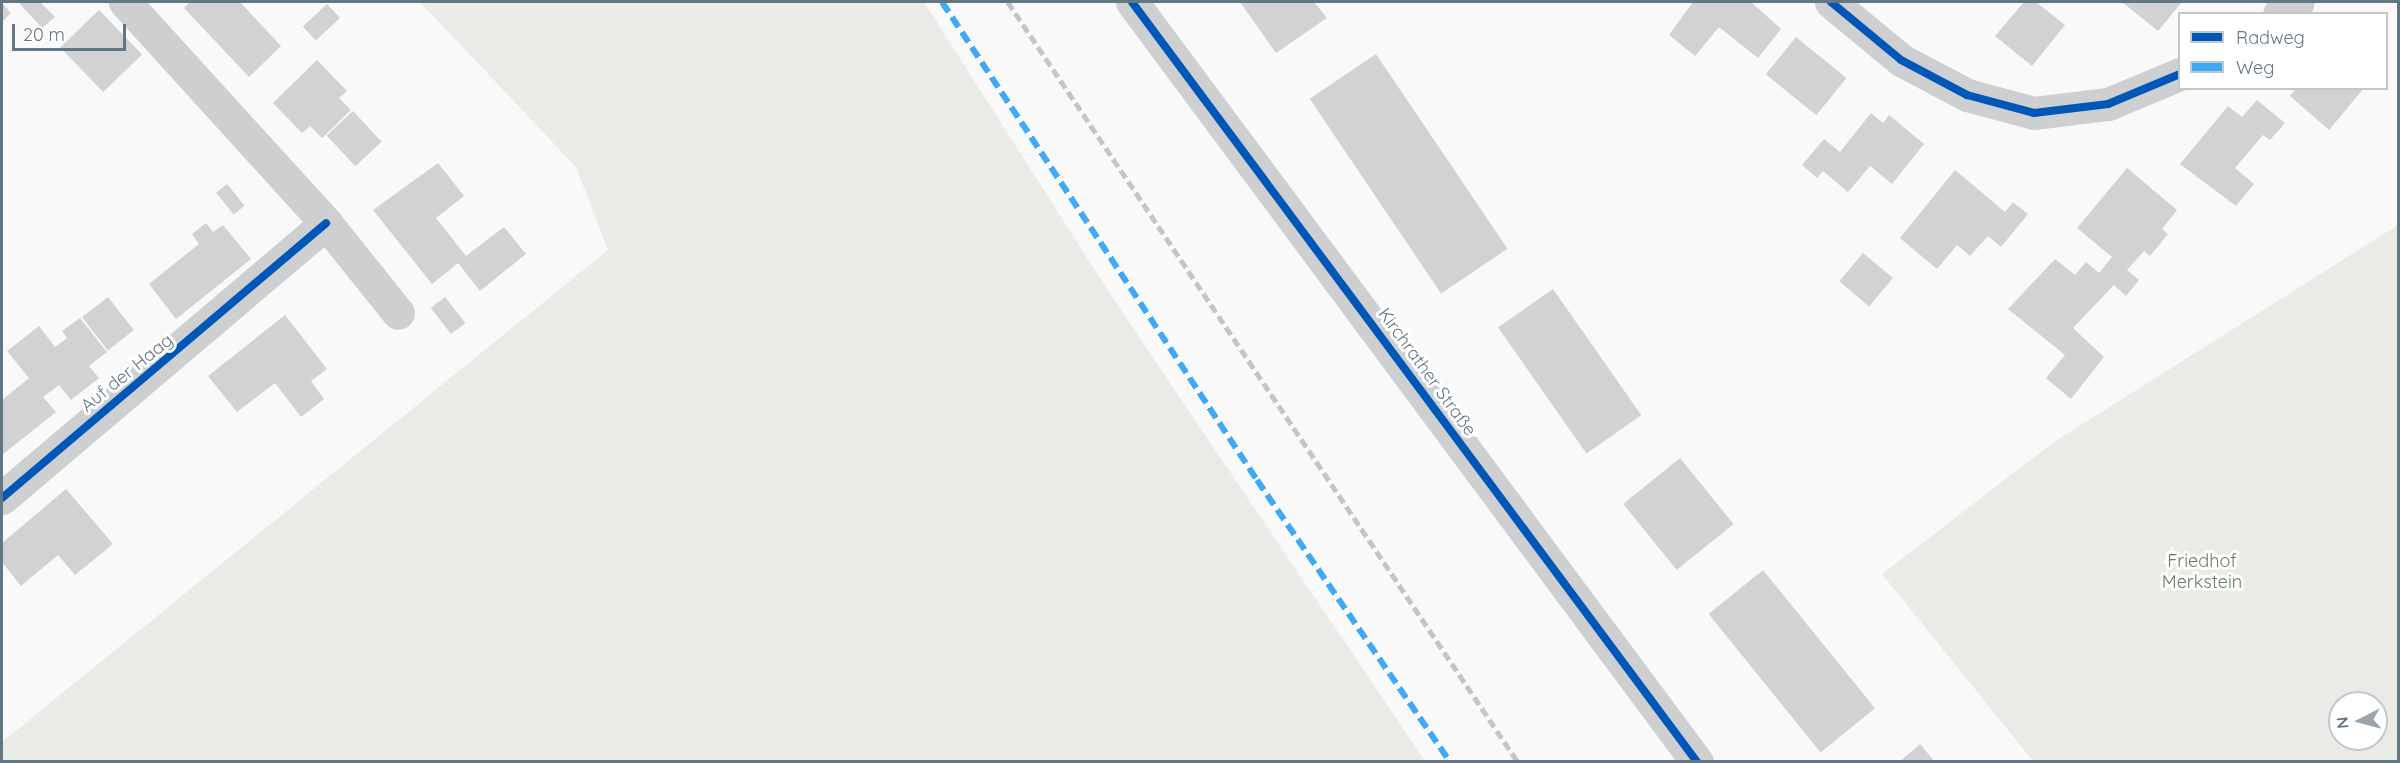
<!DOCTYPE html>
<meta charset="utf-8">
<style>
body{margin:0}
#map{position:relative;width:2400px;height:763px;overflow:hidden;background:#f9f9f9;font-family:Quicksand,sans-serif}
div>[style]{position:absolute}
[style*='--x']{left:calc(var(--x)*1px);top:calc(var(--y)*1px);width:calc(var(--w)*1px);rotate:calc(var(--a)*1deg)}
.green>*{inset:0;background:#e8ebe6}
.building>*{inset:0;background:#d0d2d3;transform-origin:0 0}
.minor>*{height:33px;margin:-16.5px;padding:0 16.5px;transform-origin:16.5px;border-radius:16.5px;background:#cecfd0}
.rail>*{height:4.5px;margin-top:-2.25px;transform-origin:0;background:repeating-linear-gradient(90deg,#c3c5c6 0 9px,transparent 0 13.5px)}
.quiet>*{height:6px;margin-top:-3px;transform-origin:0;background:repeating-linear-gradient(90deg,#3fa9f5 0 12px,transparent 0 18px)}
.cycleway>*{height:8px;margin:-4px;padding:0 4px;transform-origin:4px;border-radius:4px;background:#0057b8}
span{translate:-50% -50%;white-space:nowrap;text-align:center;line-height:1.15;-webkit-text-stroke:6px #fff;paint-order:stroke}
.street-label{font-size:18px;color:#657683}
.park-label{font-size:18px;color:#687a64}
.frame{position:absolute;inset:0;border:3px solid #657683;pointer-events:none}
.legend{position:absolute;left:2178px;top:12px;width:210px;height:78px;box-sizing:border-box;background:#fff;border:2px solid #c1c8cd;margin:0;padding:8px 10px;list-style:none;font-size:18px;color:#657683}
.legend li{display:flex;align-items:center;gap:12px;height:30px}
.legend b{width:30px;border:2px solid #c1c8cd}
.north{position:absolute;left:2328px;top:691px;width:60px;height:60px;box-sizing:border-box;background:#fff;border:2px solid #c1c8cd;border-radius:50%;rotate:264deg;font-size:16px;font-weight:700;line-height:24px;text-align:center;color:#657683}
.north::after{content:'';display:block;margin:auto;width:21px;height:27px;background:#99a4ac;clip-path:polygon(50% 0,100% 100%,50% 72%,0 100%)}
.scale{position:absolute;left:12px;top:24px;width:114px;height:27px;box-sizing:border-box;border:3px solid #657683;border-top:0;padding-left:8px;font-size:18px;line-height:21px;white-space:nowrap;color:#657683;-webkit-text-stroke:4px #fff;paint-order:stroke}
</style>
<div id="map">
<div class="green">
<i style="clip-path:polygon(420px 2px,924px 2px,1112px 297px,1425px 761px,2px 761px,2px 742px,608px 250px,576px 167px)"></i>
<i style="clip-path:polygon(evenodd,2398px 225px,2398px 761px,2033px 761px,1882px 574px,2054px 442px,2398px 225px,2340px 703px,2376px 703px,2376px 739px,2340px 739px,2340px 703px)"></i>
</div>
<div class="building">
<i style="clip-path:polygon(40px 2px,55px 17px,42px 28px,19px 3px)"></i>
<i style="clip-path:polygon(190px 2px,240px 2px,281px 46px,249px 77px,184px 8px)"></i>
<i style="clip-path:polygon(1240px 2px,1314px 2px,1327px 18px,1276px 53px)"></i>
<i style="clip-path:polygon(1751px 2px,1781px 29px,1758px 58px,1719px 27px,1695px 56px,1669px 35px,1693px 2px)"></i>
<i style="clip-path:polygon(2024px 2px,2036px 2px,2065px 25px,2032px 66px,1995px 36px)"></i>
<i style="clip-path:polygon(2122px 2px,2182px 2px,2158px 31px)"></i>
<i style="clip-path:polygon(2px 3px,11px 13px,2px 22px)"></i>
<i style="left:327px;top:4px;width:19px;height:33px;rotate:47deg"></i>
<i style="left:99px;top:10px;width:62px;height:54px;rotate:46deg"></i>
<i style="left:1796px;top:37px;width:65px;height:48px;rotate:39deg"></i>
<i style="left:1376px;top:54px;width:235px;height:80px;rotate:56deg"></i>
<i style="clip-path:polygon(317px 60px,347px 91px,339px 98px,351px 110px,322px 138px,310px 126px,302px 133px,273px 103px)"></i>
<i style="clip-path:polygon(2296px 88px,2364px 88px,2329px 130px,2290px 96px)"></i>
<i style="clip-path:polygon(2257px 100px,2285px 123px,2270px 140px,2263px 135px,2235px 168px,2254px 184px,2236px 206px,2180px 164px,2228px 106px,2242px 117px)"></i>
<i style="left:353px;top:111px;width:42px;height:36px;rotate:47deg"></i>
<i style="clip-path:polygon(1871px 113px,1883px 123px,1889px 115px,1924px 144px,1892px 184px,1870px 166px,1848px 192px,1823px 171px,1817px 178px,1802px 165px,1824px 139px,1840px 152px)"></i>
<i style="clip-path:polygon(438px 163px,464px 196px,436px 218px,466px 256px,504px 227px,526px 254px,480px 291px,458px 263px,432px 284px,373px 210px)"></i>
<i style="clip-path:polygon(2127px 168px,2177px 210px,2162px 229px,2168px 234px,2150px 256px,2144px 251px,2127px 270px,2139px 280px,2126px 296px,2114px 285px,2073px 328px,2104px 357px,2071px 399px,2046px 378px,2065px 355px,2008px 309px,2055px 259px,2075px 275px,2086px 262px,2099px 273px,2112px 257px,2077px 228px)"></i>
<i style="clip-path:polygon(1955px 170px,2005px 212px,2013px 202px,2028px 214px,2001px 247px,1988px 236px,1970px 256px,1957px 245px,1937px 269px,1900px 238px)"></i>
<i style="left:227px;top:184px;width:28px;height:14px;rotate:51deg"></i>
<i style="clip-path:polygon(206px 223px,213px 232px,223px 225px,251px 259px,176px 319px,149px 284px,199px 244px,192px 234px)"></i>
<i style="left:1863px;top:253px;width:39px;height:37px;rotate:40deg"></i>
<i style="left:1553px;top:289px;width:154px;height:67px;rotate:55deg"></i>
<i style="left:108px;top:297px;width:42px;height:33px;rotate:52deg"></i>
<i style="left:445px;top:297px;width:33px;height:18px;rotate:52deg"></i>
<i style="clip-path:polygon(285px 315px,327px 369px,311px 381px,324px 399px,301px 417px,275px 383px,237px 412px,208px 376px)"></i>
<i style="clip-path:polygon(80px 318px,107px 352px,89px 366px,99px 378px,71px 400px,59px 385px,43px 397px,56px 412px,2px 455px,2px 400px,29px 378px,7px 351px,39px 326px,55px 347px,67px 338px,62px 331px)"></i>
<i style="left:1680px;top:458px;width:85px;height:73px;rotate:51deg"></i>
<i style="clip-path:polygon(66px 489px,113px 544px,75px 575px,58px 555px,21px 586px,2px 562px,2px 543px)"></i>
<i style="left:1763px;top:570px;width:178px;height:70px;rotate:51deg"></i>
<i style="clip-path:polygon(1920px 744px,1935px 762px,1899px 762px)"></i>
</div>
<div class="minor">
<i style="--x:125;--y:2;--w:299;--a:47.7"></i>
<i style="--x:326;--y:223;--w:115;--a:51.3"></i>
<i style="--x:1132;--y:2;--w:947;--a:53.37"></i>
<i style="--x:1831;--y:2;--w:91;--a:39.6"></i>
<i style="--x:1901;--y:60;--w:75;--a:27.9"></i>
<i style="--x:1967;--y:95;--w:69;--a:15"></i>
<i style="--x:2034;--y:113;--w:75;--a:-6.9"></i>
<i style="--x:2108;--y:104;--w:78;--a:-22.6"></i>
<i style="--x:2279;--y:14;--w:22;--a:-32"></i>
<i style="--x:2;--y:498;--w:425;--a:-40.3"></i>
</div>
<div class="rail">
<i style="--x:1008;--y:2;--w:915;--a:56.14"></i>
</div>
<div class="quiet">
<i style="--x:942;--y:2;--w:572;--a:56.62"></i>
<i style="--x:1257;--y:480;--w:342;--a:55.6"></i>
</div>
<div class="cycleway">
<i style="--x:1132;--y:2;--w:947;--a:53.37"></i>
<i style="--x:1831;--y:2;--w:91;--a:39.6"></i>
<i style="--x:1901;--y:60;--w:75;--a:27.9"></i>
<i style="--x:1967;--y:95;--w:69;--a:15"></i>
<i style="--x:2034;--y:113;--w:75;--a:-6.9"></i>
<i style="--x:2108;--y:104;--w:78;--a:-22.6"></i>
<i style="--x:2;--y:498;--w:425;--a:-40.3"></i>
</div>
<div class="street-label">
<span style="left:1427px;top:372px;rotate:54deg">Kirchrather Straße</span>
<span style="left:127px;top:373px;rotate:-39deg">Auf der Haag</span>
</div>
<div class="park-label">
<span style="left:2202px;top:572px">Friedhof<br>Merkstein</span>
</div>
<div class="frame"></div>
<ul class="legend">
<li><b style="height:8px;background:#0057b8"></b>Radweg</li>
<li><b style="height:8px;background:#3fa9f5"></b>Weg</li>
</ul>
<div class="north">N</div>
<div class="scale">20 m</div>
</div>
